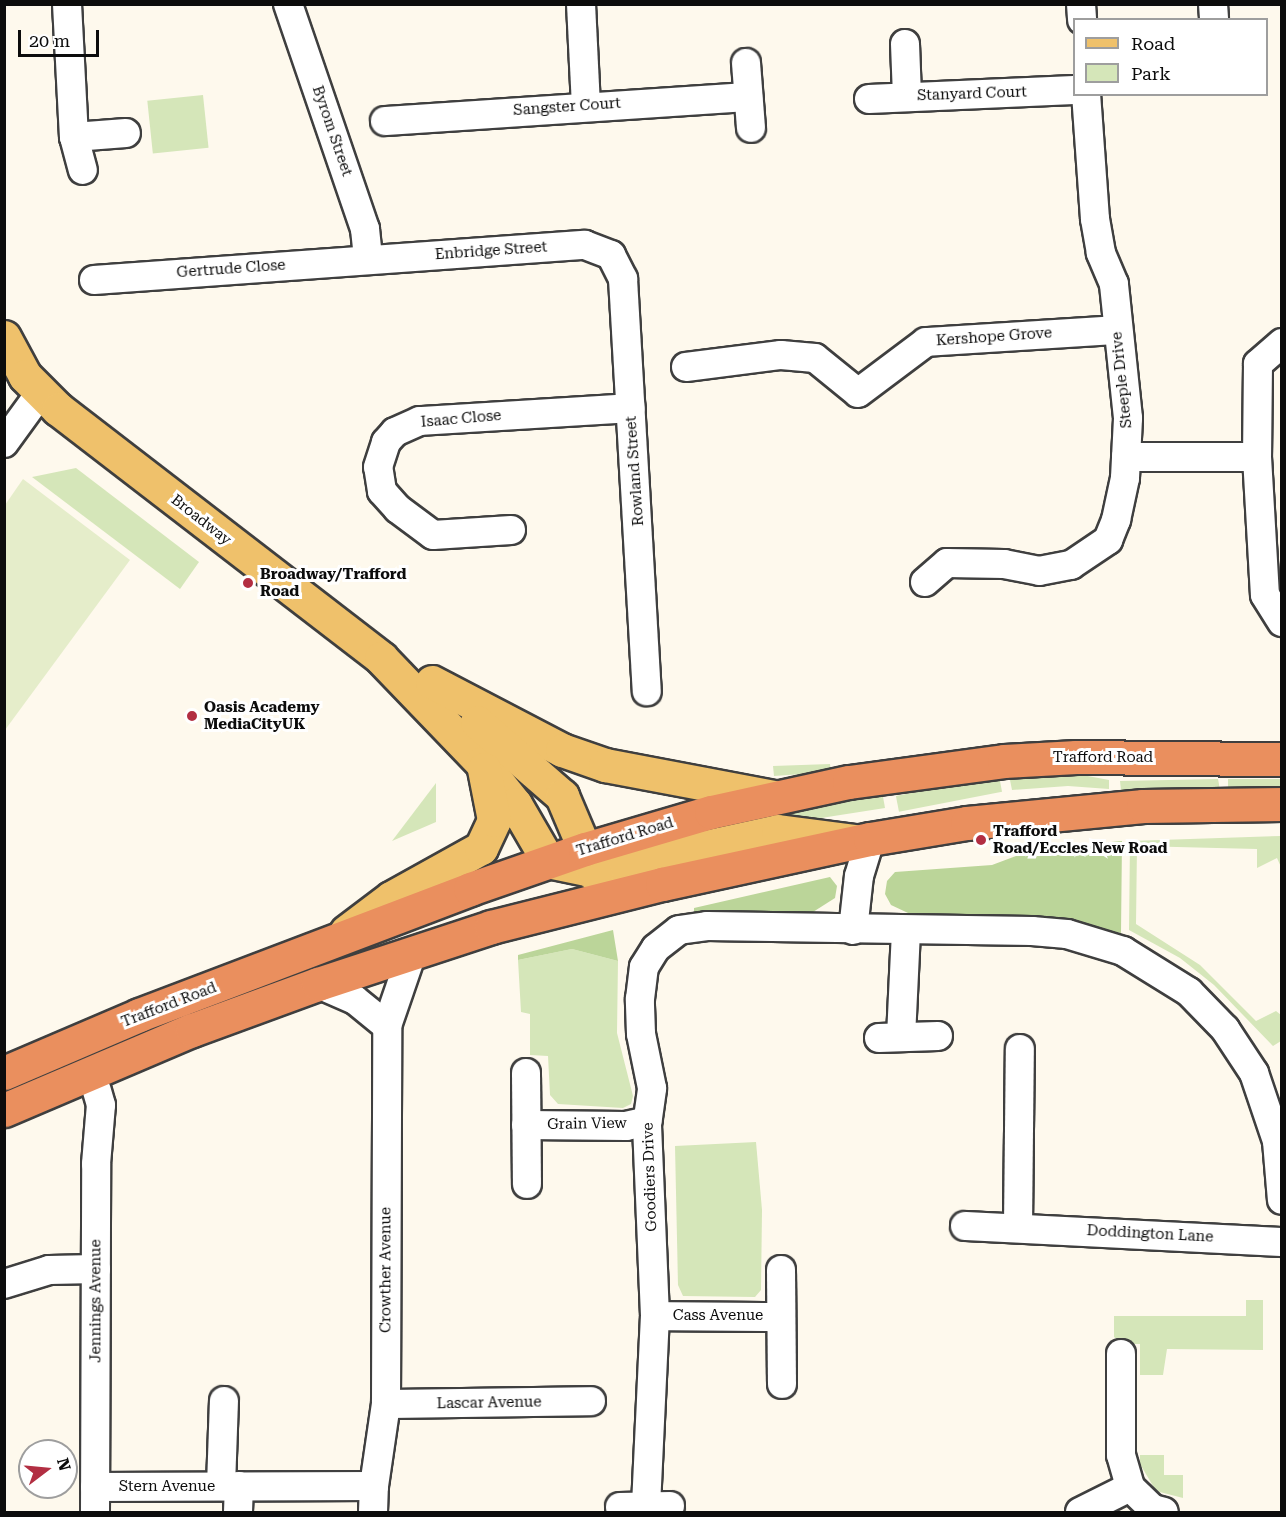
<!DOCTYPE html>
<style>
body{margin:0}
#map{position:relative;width:1286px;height:1517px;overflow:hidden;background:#fef9ed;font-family:"Roboto Serif",serif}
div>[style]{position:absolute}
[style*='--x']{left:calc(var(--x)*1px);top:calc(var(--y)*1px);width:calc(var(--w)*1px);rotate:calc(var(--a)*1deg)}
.green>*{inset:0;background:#d5e6b9;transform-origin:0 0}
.forest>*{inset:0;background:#bbd599}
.pitch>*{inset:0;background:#e5edca}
.roads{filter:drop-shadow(2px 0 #3f3f3f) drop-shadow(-2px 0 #3f3f3f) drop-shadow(0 2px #3f3f3f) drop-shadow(0 -2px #3f3f3f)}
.street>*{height:28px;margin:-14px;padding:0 14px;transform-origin:14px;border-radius:14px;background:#fff}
.primary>*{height:33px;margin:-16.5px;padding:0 16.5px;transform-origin:16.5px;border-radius:16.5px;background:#efc16b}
.highway>*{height:33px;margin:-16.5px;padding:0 16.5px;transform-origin:16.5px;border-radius:16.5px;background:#ea8f5e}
.dots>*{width:16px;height:16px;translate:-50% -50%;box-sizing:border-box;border:3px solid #fff;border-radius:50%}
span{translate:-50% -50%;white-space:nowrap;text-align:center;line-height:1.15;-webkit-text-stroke:6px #fff;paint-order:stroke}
.street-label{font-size:15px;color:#0c0c0c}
.poi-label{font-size:15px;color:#0c0c0c;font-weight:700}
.left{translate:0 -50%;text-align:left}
.frame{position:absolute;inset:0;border:6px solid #0c0c0c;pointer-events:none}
.legend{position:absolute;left:1073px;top:18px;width:195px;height:78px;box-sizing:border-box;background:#fff;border:2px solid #9e9e9e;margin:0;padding:8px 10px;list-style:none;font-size:18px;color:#0c0c0c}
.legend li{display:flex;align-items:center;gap:12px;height:30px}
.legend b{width:30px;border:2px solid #9e9e9e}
.north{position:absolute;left:18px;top:1439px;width:60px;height:60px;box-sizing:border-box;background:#fff;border:2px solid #9e9e9e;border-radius:50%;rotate:74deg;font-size:16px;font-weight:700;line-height:24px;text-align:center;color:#0c0c0c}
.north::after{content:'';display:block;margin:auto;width:21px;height:27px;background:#b22e42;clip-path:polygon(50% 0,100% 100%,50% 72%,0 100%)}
.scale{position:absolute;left:18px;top:30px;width:81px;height:27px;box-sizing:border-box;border:3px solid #0c0c0c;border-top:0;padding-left:8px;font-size:18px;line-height:21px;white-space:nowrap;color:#0c0c0c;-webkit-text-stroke:4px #fff;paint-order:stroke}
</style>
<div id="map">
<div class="green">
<i style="left:203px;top:95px;width:53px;height:56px;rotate:84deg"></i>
<i style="clip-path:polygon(76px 468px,199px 562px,180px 589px,32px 477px)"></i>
<i style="clip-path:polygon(830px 764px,831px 772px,774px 776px,773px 766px)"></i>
<i style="clip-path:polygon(1061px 771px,1109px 780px,1109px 789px,1068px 786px,1012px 790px,1009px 775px)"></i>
<i style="left:999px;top:776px;width:16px;height:105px;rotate:79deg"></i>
<i style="clip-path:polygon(1218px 779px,1220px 790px,1121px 790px,1120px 781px)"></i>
<i style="left:1228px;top:779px;width:53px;height:11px"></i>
<i style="clip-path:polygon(436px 783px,436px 822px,392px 841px)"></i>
<i style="clip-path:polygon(882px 791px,885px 808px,770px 826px,769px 813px)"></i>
<i style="clip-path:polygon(1281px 836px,1281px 867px,1277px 858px,1257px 868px,1257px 849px,1137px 846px,1136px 924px,1200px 965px,1256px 1021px,1276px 1011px,1281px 1015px,1281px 1041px,1273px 1046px,1214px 985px,1180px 958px,1129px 930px,1130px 841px)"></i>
<i style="clip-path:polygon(385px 938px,388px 948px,113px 1049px,110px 1042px)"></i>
<i style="clip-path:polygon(572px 949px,618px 961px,617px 1033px,633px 1096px,631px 1104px,623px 1108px,558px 1104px,550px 1095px,548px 1056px,530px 1055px,530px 1014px,521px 1012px,518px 960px)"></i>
<i style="clip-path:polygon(756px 1142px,762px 1210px,761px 1290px,755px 1297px,683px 1296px,678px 1285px,675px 1146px)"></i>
<i style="clip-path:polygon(1246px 1300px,1263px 1300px,1263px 1350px,1167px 1349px,1163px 1375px,1140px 1375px,1140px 1344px,1123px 1344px,1114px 1337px,1114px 1316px,1246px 1316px)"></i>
<i style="clip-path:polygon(1140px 1455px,1164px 1455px,1164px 1475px,1183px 1475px,1183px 1498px,1156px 1491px,1140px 1464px)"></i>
</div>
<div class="forest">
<i style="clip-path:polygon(1122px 841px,1121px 933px,1076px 926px,923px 920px,891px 905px,885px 894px,887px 881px,895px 872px,992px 865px,1035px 849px)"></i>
<i style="clip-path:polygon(830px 877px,837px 886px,835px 898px,813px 912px,694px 912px,694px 908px)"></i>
<i style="clip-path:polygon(613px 930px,618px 961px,572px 949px,518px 960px,518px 955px)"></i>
</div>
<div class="pitch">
<i style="clip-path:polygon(23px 479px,130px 560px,5px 730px,5px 505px)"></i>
</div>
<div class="roads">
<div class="street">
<i style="--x:67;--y:4;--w:133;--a:87"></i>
<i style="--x:74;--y:137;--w:34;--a:75"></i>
<i style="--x:288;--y:4;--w:238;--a:71.1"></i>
<i style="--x:365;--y:229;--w:30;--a:84"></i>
<i style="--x:581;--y:4;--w:101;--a:87.2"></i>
<i style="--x:1081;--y:4;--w:16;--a:86"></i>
<i style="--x:1213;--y:4;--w:16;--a:86"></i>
<i style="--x:905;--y:44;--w:53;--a:87.8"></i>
<i style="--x:746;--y:63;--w:65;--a:85.6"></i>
<i style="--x:869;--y:99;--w:205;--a:-2.5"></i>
<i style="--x:385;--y:121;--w:364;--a:-3.8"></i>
<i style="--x:74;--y:137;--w:52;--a:-4.4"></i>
<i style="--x:94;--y:280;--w:492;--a:-4.1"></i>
<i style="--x:585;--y:245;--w:28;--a:21"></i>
<i style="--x:611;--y:255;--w:27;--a:63"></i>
<i style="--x:623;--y:279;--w:413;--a:86.7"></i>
<i style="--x:1282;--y:343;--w:32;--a:139"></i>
<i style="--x:1258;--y:364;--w:93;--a:90.6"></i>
<i style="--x:1257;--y:457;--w:138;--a:86.7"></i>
<i style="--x:1265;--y:595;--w:32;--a:58"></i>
<i style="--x:686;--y:367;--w:96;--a:-7.2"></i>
<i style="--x:781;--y:355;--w:34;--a:5"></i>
<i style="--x:815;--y:358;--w:55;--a:39.1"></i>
<i style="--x:858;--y:393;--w:85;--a:-36.9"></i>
<i style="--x:926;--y:342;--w:191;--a:-3.6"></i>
<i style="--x:4;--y:443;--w:63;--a:-54"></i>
<i style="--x:1126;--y:457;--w:131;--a:0"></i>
<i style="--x:511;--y:530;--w:78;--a:176.3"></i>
<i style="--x:433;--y:535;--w:44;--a:-143.4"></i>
<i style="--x:398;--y:509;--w:24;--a:-132"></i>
<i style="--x:382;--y:491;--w:24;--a:-99"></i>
<i style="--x:378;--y:467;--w:26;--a:-72"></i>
<i style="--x:386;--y:442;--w:13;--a:-48"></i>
<i style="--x:395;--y:432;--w:27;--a:-24"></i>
<i style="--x:420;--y:421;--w:211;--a:-3.5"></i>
<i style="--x:925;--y:582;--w:29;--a:-41"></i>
<i style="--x:947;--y:563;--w:57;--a:1"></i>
<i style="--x:1004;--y:564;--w:36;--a:11"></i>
<i style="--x:1039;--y:571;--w:33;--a:-11"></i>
<i style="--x:1071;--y:565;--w:45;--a:-34"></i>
<i style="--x:1108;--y:540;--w:22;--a:-68"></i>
<i style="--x:1116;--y:520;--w:43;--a:-77.9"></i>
<i style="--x:1125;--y:478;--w:60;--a:-87.1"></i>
<i style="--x:1128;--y:418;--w:135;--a:-96"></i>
<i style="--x:1114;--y:284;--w:34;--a:-113"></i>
<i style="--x:1101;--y:253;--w:35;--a:-100"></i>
<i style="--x:1095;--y:219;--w:125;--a:-94.1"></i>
<i style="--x:853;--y:930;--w:54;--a:-83.7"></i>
<i style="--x:859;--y:876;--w:39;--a:-73"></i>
<i style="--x:318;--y:984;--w:40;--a:23.4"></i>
<i style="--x:355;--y:1000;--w:41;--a:39.1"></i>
<i style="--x:901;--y:1037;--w:106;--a:-87.3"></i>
<i style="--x:879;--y:1038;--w:59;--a:-1.9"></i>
<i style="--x:526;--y:1073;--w:111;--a:89.5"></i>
<i style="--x:526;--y:1125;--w:100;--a:0.6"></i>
<i style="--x:626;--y:1126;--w:22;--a:-13"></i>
<i style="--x:965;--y:1226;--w:317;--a:2.9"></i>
<i style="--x:1018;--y:1226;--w:177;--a:-89.4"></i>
<i style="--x:781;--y:1270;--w:114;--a:89.5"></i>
<i style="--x:4;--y:1284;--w:47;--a:-17.3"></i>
<i style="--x:49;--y:1270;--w:47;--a:-1.2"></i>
<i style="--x:655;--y:1316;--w:126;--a:0.5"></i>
<i style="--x:1121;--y:1354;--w:101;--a:90"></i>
<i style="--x:1121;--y:1455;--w:33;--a:74"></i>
<i style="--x:1130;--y:1487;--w:32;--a:44"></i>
<i style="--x:1153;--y:1509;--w:11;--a:15"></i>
<i style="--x:386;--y:1404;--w:205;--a:-0.8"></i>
<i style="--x:221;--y:1486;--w:85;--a:-88"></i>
<i style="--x:95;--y:1487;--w:279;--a:-0.2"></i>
<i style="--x:646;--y:1506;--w:190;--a:-87.3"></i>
<i style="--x:655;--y:1316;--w:191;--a:-92.4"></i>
<i style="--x:647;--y:1125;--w:37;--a:-82"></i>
<i style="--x:652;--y:1088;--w:55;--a:-101.5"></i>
<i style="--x:641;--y:1034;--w:35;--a:-92"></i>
<i style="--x:640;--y:999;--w:32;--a:-83"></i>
<i style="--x:644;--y:967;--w:22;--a:-58"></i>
<i style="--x:656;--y:948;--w:29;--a:-38"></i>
<i style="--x:679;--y:930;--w:28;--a:-8"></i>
<i style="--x:707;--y:926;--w:325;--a:0.9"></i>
<i style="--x:1032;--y:931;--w:35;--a:5"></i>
<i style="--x:1067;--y:934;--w:59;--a:16.9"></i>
<i style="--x:1123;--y:951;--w:78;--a:31.8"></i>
<i style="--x:1189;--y:992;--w:52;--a:45.8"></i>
<i style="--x:1225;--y:1029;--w:53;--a:56.6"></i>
<i style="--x:1254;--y:1073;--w:72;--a:71.3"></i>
<i style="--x:1277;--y:1141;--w:59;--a:85.2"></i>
<i style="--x:620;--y:1507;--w:50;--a:-1.1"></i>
<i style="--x:95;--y:1512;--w:348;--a:-89.8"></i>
<i style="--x:96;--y:1164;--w:59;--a:-85.2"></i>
<i style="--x:101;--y:1105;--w:15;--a:-106"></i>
<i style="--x:238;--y:1512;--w:26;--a:-88"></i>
<i style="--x:373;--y:1512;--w:26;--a:-88"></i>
<i style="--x:374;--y:1486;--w:83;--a:-81.7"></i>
<i style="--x:386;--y:1404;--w:378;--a:-89.8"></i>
<i style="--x:387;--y:1026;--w:77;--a:-71.1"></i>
<i style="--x:1080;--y:1512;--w:56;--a:-26.6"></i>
</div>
<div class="primary">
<i style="--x:4;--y:337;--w:44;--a:61.7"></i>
<i style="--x:25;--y:376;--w:47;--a:45"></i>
<i style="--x:58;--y:409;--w:408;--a:37.6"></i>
<i style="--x:381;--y:658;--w:146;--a:46.1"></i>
<i style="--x:482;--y:763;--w:53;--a:51.2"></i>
<i style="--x:515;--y:804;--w:66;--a:59.9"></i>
<i style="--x:548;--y:861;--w:48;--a:12"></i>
<i style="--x:595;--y:871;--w:187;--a:-12.3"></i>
<i style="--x:778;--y:831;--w:78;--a:7.4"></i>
<i style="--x:432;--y:682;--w:147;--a:27.6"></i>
<i style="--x:562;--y:750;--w:46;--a:19.2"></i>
<i style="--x:605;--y:765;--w:173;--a:10.7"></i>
<i style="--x:477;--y:722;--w:113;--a:41"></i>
<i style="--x:562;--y:796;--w:87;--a:67"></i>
<i style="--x:346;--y:932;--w:56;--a:-37.1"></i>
<i style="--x:391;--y:898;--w:103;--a:-29.1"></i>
<i style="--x:481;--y:848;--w:31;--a:-65"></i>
<i style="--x:494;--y:820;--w:52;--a:-101.1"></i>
</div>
<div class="highway">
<i style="--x:4;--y:1073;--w:147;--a:-23.2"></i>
<i style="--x:139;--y:1015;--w:354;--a:-20.8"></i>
<i style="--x:470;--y:889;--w:122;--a:-19.2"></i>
<i style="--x:585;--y:849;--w:131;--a:-16.4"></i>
<i style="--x:711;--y:812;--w:141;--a:-12.3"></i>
<i style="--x:849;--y:782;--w:156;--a:-7.7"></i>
<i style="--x:1004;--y:761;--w:72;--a:-3.2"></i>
<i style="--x:1076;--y:757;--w:206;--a:0.6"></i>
<i style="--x:4;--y:1110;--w:204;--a:-23.1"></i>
<i style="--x:192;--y:1030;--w:134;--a:-20.1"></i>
<i style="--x:318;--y:984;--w:182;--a:-18.2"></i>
<i style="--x:491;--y:927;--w:176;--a:-14.1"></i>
<i style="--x:662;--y:884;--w:213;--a:-12.2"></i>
<i style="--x:870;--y:839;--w:98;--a:-9.4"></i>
<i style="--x:967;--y:823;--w:177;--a:-5.5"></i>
<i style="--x:1143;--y:806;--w:139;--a:-0.8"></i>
</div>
</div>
<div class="dots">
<i style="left:248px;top:583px;background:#b22e42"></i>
<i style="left:192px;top:716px;background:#b22e42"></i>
<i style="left:981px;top:840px;background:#b22e42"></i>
</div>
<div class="street-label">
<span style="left:972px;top:94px;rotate:-2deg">Stanyard Court</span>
<span style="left:567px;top:107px;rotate:-4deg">Sangster Court</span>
<span style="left:332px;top:131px;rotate:71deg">Byrom Street</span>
<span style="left:491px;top:251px;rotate:-4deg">Enbridge Street</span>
<span style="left:231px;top:269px;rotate:-4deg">Gertrude Close</span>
<span style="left:994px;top:337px;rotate:-4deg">Kershope Grove</span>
<span style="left:1122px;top:380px;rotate:-96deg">Steeple Drive</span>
<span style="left:461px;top:419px;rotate:-5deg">Isaac Close</span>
<span style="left:635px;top:471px;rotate:-94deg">Rowland Street</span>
<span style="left:201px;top:520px;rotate:38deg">Broadway</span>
<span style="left:1103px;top:758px">Trafford Road</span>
<span style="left:625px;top:837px;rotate:-17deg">Trafford Road</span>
<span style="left:169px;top:1005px;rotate:-21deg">Trafford Road</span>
<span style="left:587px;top:1124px;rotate:-1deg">Grain View</span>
<span style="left:650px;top:1177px;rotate:-92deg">Goodiers Drive</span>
<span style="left:1150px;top:1234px;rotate:3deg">Doddington Lane</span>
<span style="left:386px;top:1270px;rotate:-90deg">Crowther Avenue</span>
<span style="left:96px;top:1301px;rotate:-90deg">Jennings Avenue</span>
<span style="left:718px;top:1316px">Cass Avenue</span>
<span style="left:489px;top:1403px;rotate:-1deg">Lascar Avenue</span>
<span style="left:167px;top:1487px">Stern Avenue</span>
</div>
<div class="poi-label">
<span class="left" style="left:260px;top:583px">Broadway/Trafford<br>Road</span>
<span class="left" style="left:204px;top:716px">Oasis Academy<br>MediaCityUK</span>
<span class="left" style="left:993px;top:840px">Trafford<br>Road/Eccles New Road</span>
</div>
<div class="frame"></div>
<ul class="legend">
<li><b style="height:8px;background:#efc16b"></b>Road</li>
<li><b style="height:16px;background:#d5e6b9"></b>Park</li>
</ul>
<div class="north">N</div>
<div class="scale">20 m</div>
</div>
